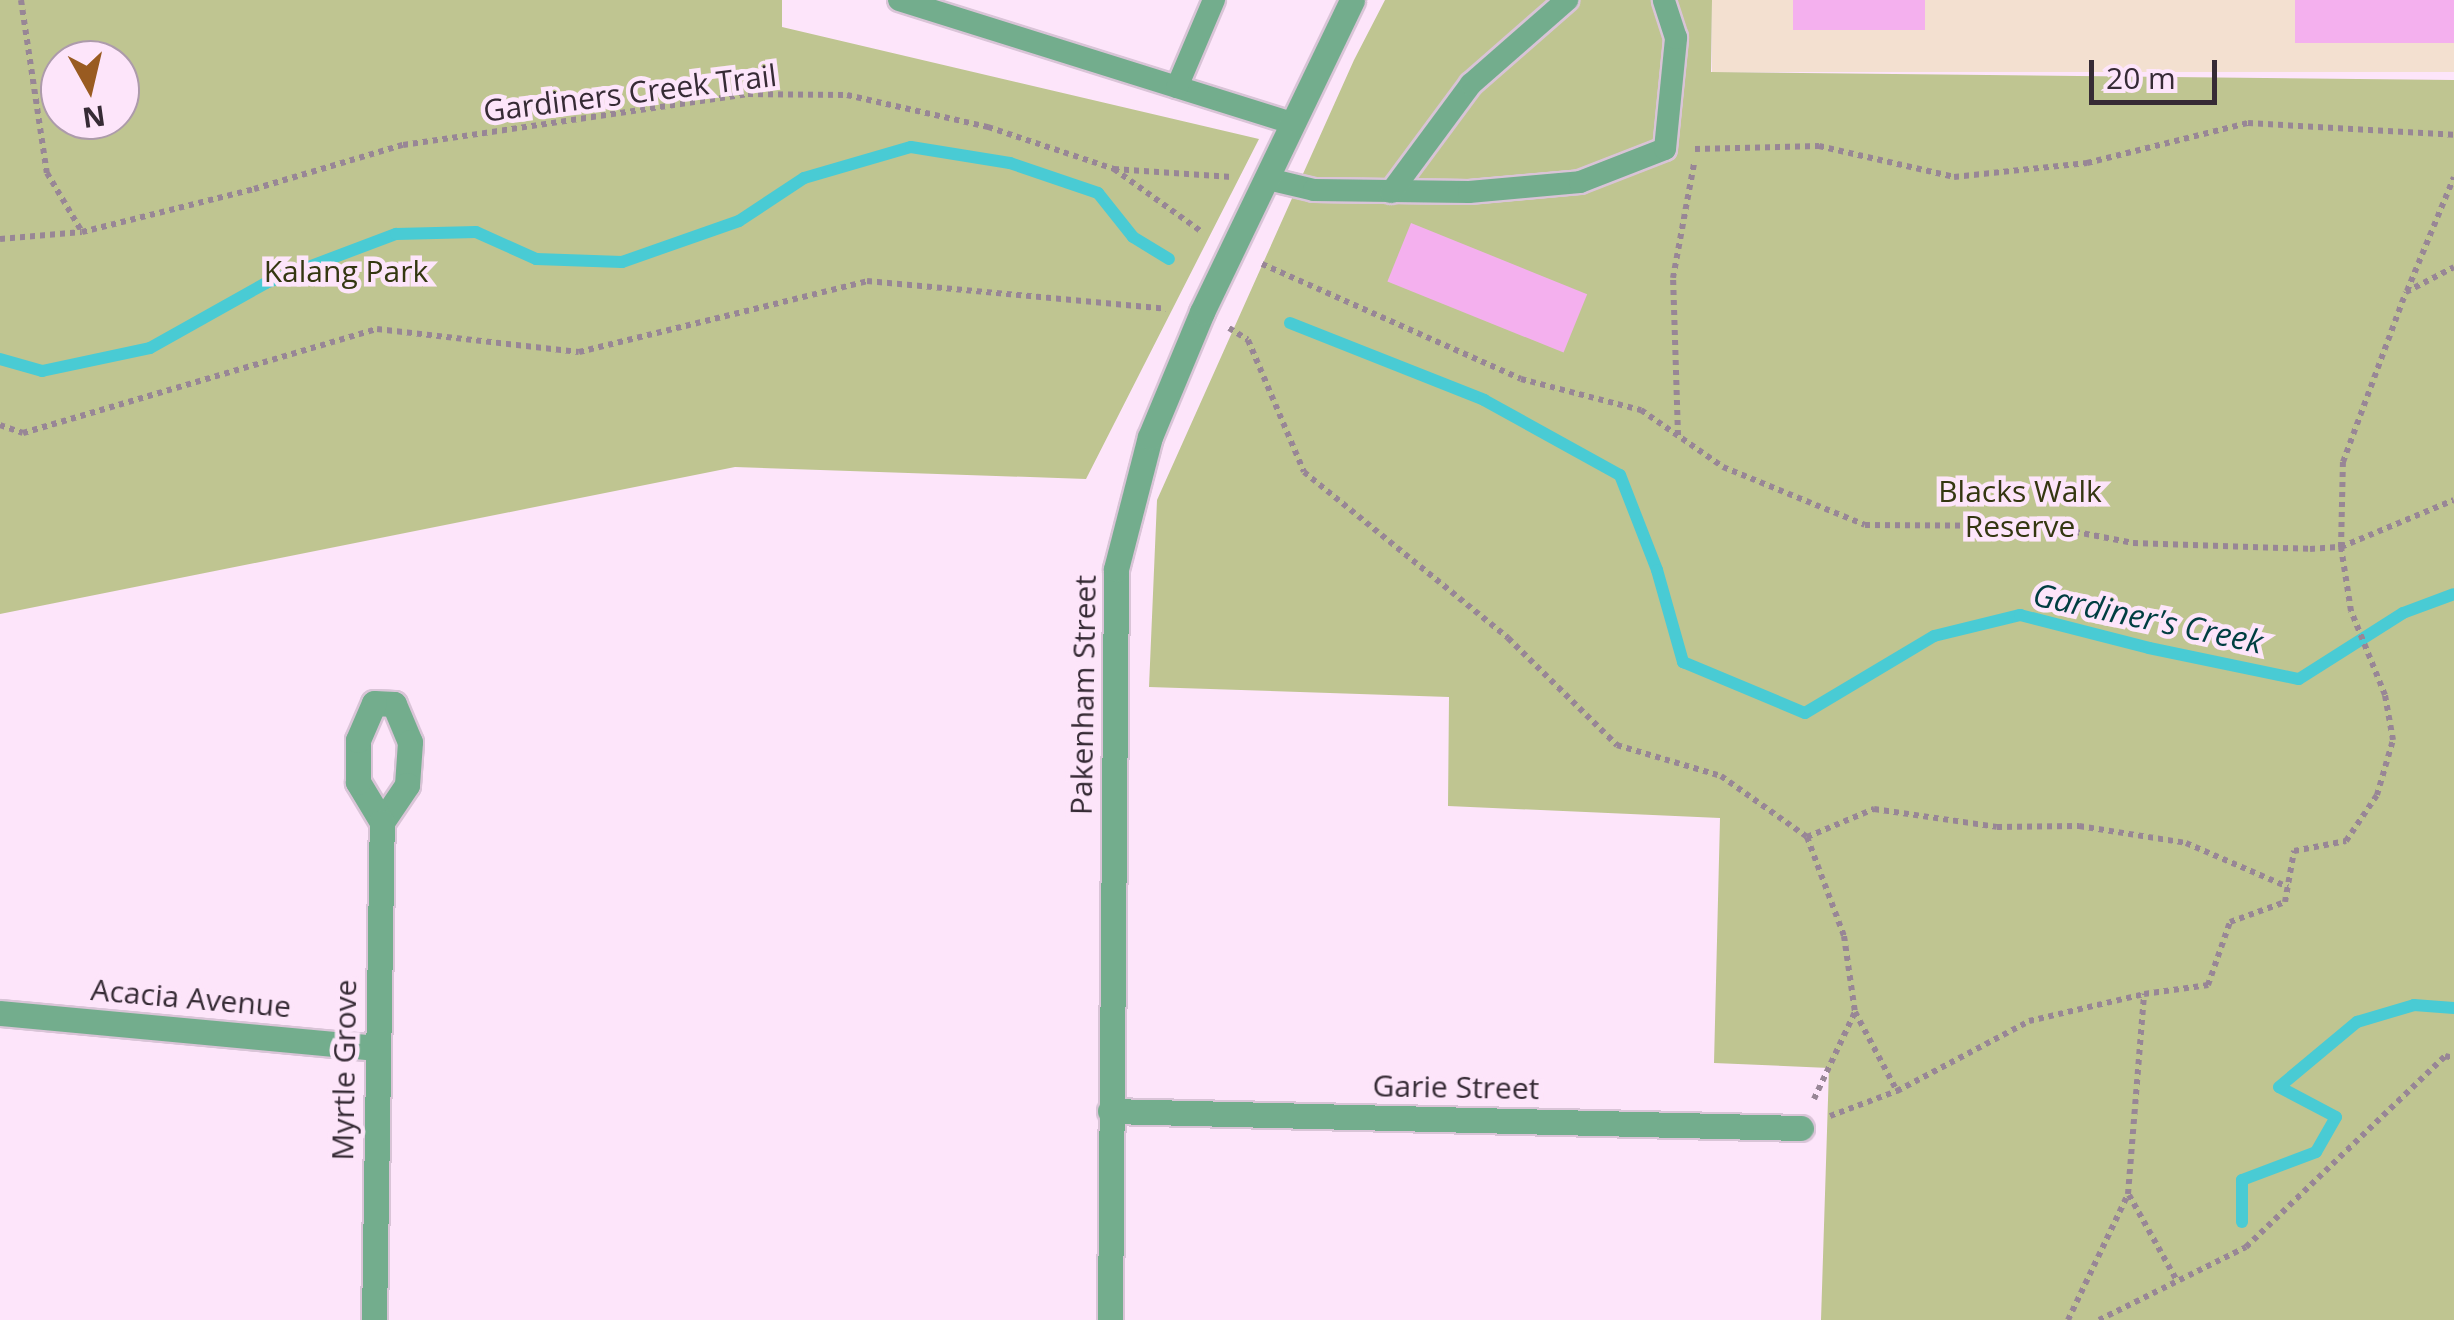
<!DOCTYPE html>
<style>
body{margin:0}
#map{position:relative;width:2454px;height:1320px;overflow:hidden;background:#fde5fa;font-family:"Open Sans",sans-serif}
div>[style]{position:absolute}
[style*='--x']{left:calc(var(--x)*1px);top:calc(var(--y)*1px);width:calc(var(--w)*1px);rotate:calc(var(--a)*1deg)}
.education>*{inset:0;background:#f3e0d0;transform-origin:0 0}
.green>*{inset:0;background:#bfc591}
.stream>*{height:12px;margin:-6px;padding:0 6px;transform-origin:6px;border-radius:6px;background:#49cbd4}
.building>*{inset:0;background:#f4b0ee;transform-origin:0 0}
.path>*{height:6px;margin-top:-3px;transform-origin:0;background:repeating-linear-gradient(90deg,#988696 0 5px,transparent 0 10px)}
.roads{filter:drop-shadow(2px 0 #d9c4d7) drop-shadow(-2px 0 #d9c4d7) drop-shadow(0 2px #d9c4d7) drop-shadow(0 -2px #d9c4d7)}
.service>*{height:22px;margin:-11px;padding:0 11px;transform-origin:11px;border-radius:11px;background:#73ad8d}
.minor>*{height:25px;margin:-12.5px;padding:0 12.5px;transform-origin:12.5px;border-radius:12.5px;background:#73ad8d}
span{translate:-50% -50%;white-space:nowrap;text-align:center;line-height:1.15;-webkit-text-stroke:9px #fde5fa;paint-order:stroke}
.street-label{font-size:30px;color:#362b35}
.park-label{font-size:30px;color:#343711}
.water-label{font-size:32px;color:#003e41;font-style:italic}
.north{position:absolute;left:40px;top:40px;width:100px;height:100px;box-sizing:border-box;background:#fde5fa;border:2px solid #ad9bab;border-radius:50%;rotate:172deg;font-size:28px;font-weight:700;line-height:40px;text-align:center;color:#362b35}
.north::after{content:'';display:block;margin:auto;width:35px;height:45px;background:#995b21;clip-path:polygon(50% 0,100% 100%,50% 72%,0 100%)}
.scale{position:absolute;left:2089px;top:60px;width:128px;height:45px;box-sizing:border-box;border:5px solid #362b35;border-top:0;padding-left:12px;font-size:30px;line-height:35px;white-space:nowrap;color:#362b35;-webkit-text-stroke:8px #fde5fa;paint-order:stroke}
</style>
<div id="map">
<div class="education">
<i style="left:1712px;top:0;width:742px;height:72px"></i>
</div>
<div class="green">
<i style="clip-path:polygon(evenodd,0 0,782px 0,782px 27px,1259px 139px,1086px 479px,735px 467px,0 614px,0 0,120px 60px,120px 120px,60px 120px,60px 60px,120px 60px)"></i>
<i style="clip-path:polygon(1385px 0,1712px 0,1711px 72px,2454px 80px,2454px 1320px,1821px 1320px,1829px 1068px,1714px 1063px,1720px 818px,1448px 806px,1449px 697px,1149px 687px,1157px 500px,1354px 60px)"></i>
</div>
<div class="stream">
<i style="--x:1290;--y:323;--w:209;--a:21.6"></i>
<i style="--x:1484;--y:400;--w:155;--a:28.9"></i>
<i style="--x:1620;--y:475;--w:102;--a:68.7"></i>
<i style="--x:1657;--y:570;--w:96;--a:74.2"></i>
<i style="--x:1683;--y:662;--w:132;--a:22.7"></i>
<i style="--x:1805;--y:713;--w:150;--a:-30.8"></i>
<i style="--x:1934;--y:636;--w:89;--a:-13.7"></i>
<i style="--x:2020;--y:615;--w:133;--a:14.3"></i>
<i style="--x:2149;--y:648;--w:153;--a:11.7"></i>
<i style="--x:2299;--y:679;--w:123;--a:-32.4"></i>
<i style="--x:2403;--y:613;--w:54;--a:-20.4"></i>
<i style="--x:0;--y:359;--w:44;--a:15.9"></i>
<i style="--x:42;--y:371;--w:110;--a:-12"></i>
<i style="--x:150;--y:348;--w:133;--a:-29.3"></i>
<i style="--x:266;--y:283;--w:139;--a:-20.7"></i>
<i style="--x:396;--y:234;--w:80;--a:-1.4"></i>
<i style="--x:476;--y:232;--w:66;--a:24.2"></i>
<i style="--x:536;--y:259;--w:86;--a:2"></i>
<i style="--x:622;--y:262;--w:124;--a:-19.3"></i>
<i style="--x:739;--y:221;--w:78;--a:-33.5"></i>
<i style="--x:804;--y:178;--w:111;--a:-16.2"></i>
<i style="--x:911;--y:147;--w:100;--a:9.2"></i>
<i style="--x:1010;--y:163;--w:93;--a:18.8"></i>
<i style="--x:1098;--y:193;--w:56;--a:51.5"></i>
<i style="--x:1133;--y:237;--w:42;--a:31.4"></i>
<i style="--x:2242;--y:1222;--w:42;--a:-90"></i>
<i style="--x:2242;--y:1180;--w:79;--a:-20.7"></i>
<i style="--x:2316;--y:1152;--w:40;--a:-60.3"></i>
<i style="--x:2336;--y:1117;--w:64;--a:-152.2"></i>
<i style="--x:2279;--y:1087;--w:102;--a:-39.8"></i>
<i style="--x:2357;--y:1022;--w:59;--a:-16.6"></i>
<i style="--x:2414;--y:1005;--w:40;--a:4.3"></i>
</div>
<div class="building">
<i style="left:1793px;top:0;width:132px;height:30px"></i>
<i style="left:2295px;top:0;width:159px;height:43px"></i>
<i style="left:1411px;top:223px;width:190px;height:63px;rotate:22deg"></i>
</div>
<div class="path">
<i style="--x:21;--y:0;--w:175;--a:81.5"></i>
<i style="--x:47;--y:173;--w:69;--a:59.3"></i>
<i style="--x:1695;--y:149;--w:124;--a:-1.4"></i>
<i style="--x:1819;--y:146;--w:139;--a:12.9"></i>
<i style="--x:1954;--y:177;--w:134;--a:-6"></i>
<i style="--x:2087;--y:163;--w:166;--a:-14"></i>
<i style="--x:2248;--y:123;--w:206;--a:3.3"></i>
<i style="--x:1114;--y:169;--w:108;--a:35.6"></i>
<i style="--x:0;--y:239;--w:82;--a:-4.9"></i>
<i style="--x:82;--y:232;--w:177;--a:-14"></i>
<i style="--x:254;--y:189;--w:155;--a:-16.5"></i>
<i style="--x:403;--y:145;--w:349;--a:-8.4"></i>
<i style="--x:748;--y:94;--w:99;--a:0.6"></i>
<i style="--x:847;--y:95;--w:145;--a:12.8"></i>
<i style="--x:988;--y:127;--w:133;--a:18.4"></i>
<i style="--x:1114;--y:169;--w:118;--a:3.9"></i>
<i style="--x:1262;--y:264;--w:283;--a:23.9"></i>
<i style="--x:1521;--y:379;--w:124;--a:14.5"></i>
<i style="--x:1641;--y:410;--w:100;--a:34.8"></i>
<i style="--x:1723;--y:467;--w:153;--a:22.2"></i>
<i style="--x:1865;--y:525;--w:180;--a:0.3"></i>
<i style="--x:2045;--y:526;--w:90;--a:10.9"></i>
<i style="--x:2133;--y:543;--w:177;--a:1.9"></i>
<i style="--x:2310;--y:549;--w:31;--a:-4"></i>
<i style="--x:2341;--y:547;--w:85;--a:-88.7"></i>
<i style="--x:2343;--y:462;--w:181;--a:-69.7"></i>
<i style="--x:2406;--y:292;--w:54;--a:-27.5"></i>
<i style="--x:2407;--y:291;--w:123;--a:-67.6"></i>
<i style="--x:1229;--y:328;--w:22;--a:32"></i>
<i style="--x:1248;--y:340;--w:143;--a:67"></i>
<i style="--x:1304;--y:472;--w:263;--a:39.1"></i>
<i style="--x:1508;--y:638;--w:153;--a:44.5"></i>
<i style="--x:1617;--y:745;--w:109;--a:16.6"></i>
<i style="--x:1721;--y:776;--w:105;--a:35.3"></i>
<i style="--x:1807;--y:837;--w:73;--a:-22.7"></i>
<i style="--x:1874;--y:809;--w:124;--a:8.3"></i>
<i style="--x:1997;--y:827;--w:82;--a:-0.7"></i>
<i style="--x:2079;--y:826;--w:108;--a:9"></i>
<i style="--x:2186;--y:843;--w:111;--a:23.3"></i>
<i style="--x:0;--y:425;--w:24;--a:19"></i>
<i style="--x:23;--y:433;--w:369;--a:-16.4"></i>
<i style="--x:377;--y:329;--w:203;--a:6.5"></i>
<i style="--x:579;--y:352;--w:297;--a:-13.8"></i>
<i style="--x:867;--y:281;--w:300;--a:5.3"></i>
<i style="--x:1678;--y:435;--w:157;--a:-91.8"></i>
<i style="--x:1673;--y:278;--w:116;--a:-79.6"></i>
<i style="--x:1807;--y:837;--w:106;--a:69.5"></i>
<i style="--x:1844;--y:936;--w:77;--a:81.8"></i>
<i style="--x:1855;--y:1012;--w:89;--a:62"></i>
<i style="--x:1814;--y:1099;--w:96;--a:-64.8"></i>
<i style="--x:1830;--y:1116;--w:72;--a:-20.5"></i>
<i style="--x:1897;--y:1091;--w:149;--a:-27.9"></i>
<i style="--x:2029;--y:1021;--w:118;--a:-13.2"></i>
<i style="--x:2129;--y:1195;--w:98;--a:60.8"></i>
<i style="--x:2068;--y:1320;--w:140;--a:-64.5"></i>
<i style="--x:2128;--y:1194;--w:201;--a:-85.4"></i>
<i style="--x:2144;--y:994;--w:65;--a:-8"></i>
<i style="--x:2208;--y:985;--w:67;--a:-70.8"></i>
<i style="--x:2230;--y:922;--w:59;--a:-20"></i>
<i style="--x:2285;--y:902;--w:52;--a:-80"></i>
<i style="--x:2294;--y:851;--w:53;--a:-10.9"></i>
<i style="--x:2346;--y:841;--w:55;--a:-56"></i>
<i style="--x:2377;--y:795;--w:57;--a:-73.8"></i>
<i style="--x:2393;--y:740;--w:46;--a:-100.1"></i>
<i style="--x:2385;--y:695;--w:91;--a:-112"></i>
<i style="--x:2351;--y:611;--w:65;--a:-98.9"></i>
<i style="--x:2341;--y:547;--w:122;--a:-22.6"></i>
<i style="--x:2099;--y:1320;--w:164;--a:-26.4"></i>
<i style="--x:2246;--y:1247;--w:276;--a:-43.8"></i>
<i style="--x:2445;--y:1056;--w:9;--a:13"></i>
</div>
<div class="roads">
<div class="service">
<i style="--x:899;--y:0;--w:414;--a:17.4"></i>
<i style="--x:1177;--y:87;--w:95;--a:-67"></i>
<i style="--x:1268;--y:179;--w:47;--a:13.4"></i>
<i style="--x:1314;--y:190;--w:155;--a:0.7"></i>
<i style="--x:1469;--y:192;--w:111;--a:-5.1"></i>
<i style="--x:1580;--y:182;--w:91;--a:-21.2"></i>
<i style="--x:1665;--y:149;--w:112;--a:-84.3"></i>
<i style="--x:1676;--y:38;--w:40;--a:-108"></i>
<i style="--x:1391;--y:192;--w:134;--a:-53.5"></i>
<i style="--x:1471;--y:84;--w:128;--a:-41.2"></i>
</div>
<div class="minor">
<i style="--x:374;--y:703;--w:20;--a:3"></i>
<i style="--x:394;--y:704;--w:41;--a:67.2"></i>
<i style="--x:410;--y:742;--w:43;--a:94"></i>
<i style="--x:407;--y:785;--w:45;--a:124"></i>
<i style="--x:382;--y:822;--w:47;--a:-121"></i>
<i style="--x:358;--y:782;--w:42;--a:-90"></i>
<i style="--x:358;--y:740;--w:40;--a:-66.6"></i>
<i style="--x:0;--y:1013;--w:377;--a:5.3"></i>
<i style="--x:1110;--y:1111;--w:691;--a:1.41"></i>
<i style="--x:374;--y:1320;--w:498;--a:-89.1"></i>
<i style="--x:1110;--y:1320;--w:751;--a:-89.54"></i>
<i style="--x:1116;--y:569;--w:136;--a:-75.6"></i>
<i style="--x:1150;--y:437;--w:135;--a:-67.4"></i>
<i style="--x:1202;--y:312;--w:346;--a:-64.3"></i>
</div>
</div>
<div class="street-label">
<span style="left:630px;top:93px;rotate:-7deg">Gardiners Creek Trail</span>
<span style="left:1083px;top:695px;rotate:-89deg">Pakenham Street</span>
<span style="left:191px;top:998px;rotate:5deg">Acacia Avenue</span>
<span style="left:344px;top:1070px;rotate:-89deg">Myrtle Grove</span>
<span style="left:1456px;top:1087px;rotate:1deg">Garie Street</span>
</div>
<div class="park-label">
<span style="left:346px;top:271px">Kalang Park</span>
<span style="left:2020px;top:508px">Blacks Walk<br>Reserve</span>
</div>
<div class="water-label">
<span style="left:2148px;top:618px;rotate:12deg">Gardiner's Creek</span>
</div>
<div class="north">N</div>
<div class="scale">20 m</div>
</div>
